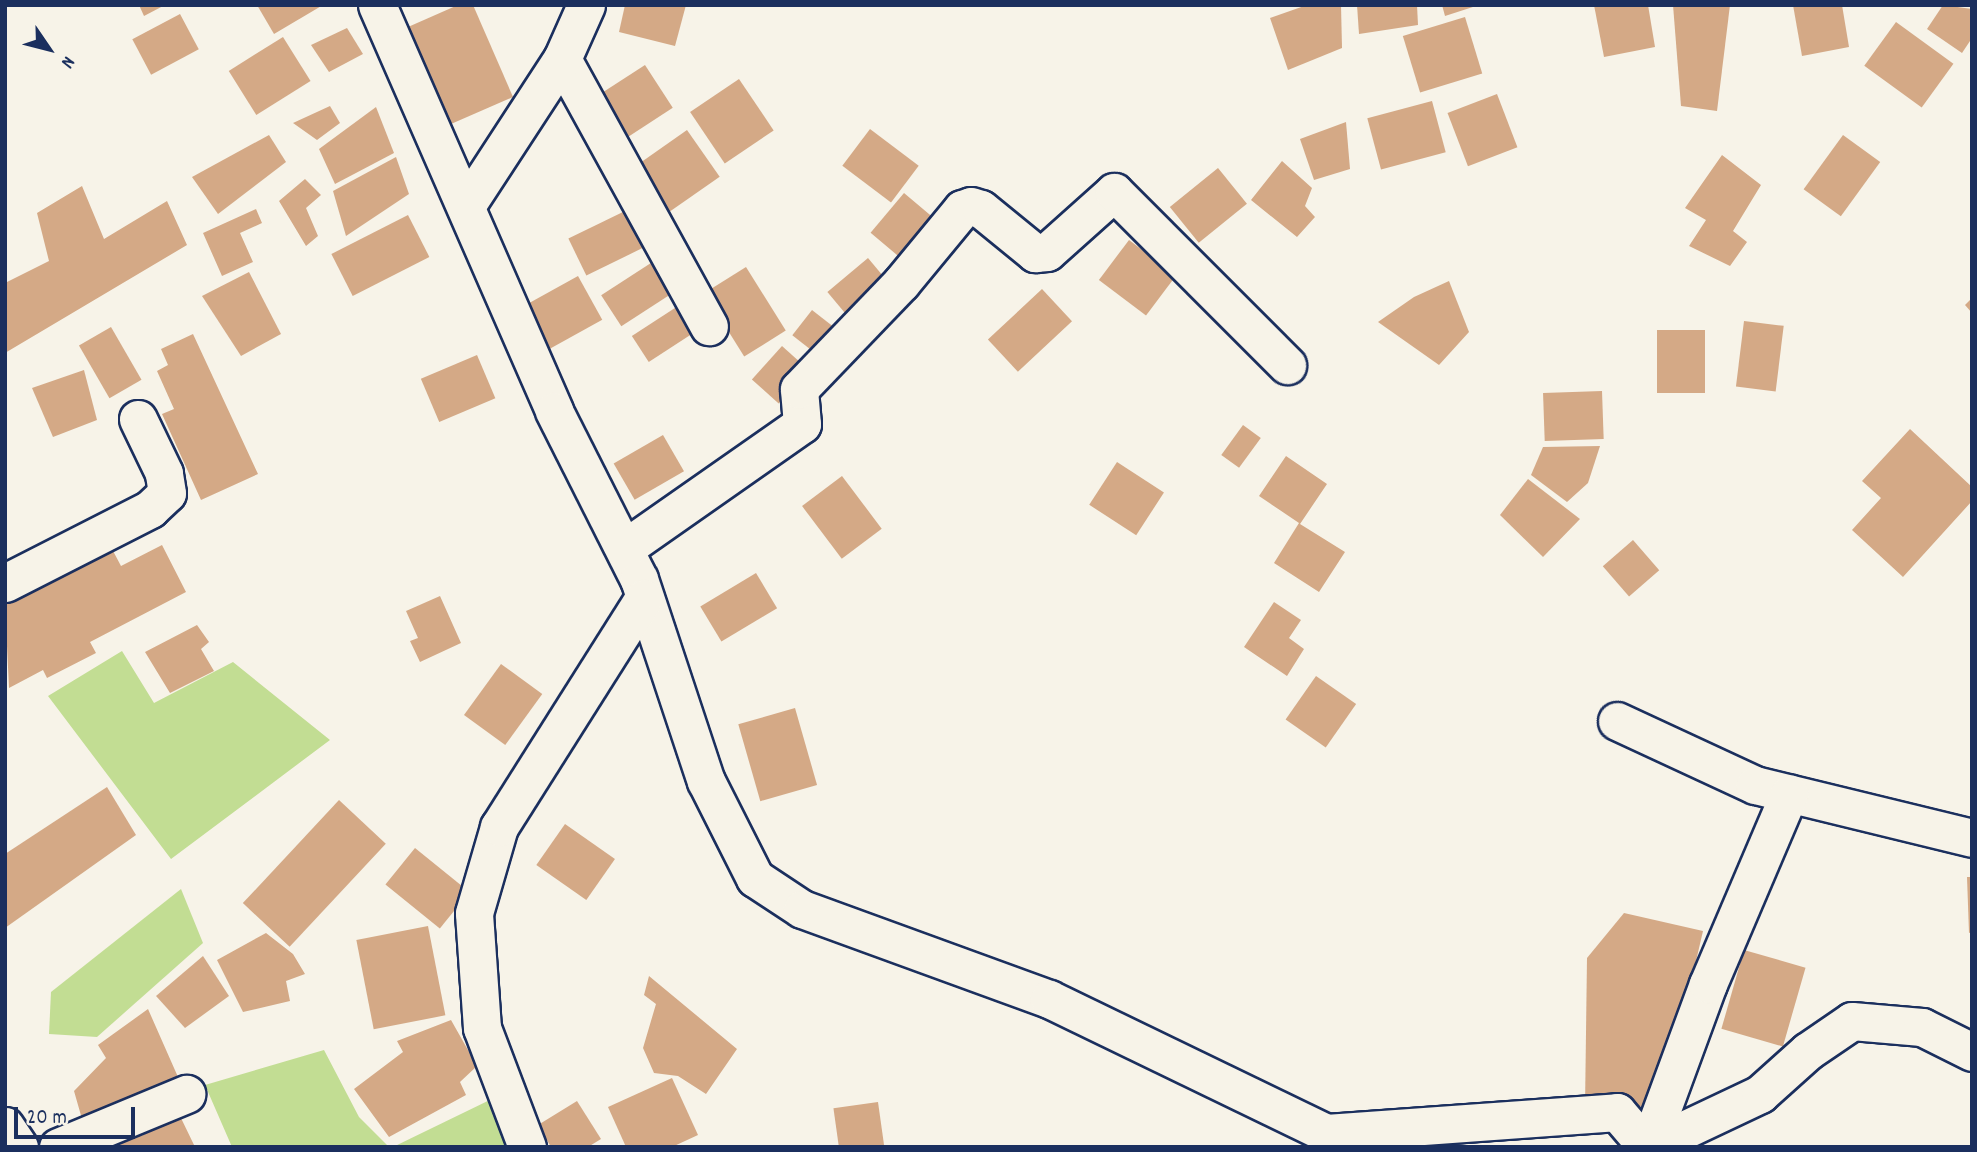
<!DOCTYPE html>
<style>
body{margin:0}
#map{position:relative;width:1977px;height:1152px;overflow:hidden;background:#f7f3e8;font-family:Dekko,sans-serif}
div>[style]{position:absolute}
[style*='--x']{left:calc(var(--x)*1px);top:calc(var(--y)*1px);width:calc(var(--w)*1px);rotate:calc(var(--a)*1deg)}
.green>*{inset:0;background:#c2dd93}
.building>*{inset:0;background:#d4a986;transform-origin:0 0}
.roads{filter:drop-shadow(2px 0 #1b2f5e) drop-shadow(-2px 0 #1b2f5e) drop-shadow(0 2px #1b2f5e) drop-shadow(0 -2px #1b2f5e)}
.street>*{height:37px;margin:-18.5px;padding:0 18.5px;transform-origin:18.5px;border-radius:18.5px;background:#f7f3e8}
span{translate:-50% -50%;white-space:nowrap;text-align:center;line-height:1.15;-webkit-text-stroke:5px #f7f3e8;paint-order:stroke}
.frame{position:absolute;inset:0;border:7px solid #1b2f5e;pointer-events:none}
.north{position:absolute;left:14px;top:14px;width:70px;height:70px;-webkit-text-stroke:5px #f7f3e8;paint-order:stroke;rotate:125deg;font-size:19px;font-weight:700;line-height:28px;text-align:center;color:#1b2f5e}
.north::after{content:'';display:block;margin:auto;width:24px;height:32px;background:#1b2f5e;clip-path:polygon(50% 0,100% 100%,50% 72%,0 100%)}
.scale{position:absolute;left:14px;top:1107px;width:121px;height:32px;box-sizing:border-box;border:4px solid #1b2f5e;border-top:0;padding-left:9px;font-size:21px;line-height:24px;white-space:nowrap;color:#1b2f5e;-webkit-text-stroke:5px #f7f3e8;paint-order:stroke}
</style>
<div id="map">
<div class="green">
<i style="clip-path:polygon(122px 651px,154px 703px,233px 662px,330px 740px,171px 859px,48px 696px)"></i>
<i style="clip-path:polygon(181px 889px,203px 943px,97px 1037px,49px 1034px,51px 992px)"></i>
<i style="clip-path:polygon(324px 1050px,359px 1117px,389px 1147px,232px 1147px,205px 1085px)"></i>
<i style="clip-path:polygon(498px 1096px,527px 1147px,393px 1147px)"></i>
</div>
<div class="building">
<i style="clip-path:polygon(139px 5px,165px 5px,144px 16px)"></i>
<i style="clip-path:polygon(257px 5px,323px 5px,274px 34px)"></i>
<i style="clip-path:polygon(458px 5px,473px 5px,513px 97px,451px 124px,408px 27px)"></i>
<i style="clip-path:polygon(625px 5px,686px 5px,675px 46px,619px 32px)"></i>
<i style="clip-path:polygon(1307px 5px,1341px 5px,1342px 48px,1288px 70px,1270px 18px)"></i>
<i style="clip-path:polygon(1357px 5px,1417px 5px,1418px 25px,1359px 34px)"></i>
<i style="clip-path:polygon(1442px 5px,1476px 5px,1476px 6px,1445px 16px)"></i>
<i style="clip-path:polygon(1594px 5px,1648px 5px,1655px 47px,1604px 57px)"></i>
<i style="clip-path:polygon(1673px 5px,1730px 5px,1717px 111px,1681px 106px)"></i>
<i style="clip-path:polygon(1793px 5px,1842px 5px,1849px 47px,1802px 56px)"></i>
<i style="clip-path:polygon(1943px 5px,1972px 9px,1972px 38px,1962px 53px,1927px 29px)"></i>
<i style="left:180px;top:14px;width:40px;height:54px;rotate:62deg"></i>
<i style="left:1465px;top:17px;width:59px;height:65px;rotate:73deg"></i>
<i style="left:1896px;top:22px;width:71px;height:54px;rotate:36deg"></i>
<i style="clip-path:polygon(347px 28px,363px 54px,329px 72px,311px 45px)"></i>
<i style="left:283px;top:37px;width:52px;height:64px;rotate:58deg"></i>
<i style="left:645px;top:65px;width:51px;height:64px;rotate:57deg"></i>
<i style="left:739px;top:79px;width:62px;height:59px;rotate:56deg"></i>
<i style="left:1497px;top:94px;width:57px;height:53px;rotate:69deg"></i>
<i style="left:1432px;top:101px;width:53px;height:67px;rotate:75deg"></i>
<i style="clip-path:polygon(330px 106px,340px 123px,317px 140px,293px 123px)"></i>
<i style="clip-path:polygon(376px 107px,394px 153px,335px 184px,319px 149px)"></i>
<i style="clip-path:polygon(1346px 122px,1350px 169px,1314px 180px,1300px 139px)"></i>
<i style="left:870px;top:129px;width:61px;height:46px;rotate:37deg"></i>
<i style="left:687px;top:130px;width:57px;height:70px;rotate:55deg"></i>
<i style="clip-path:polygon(269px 135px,286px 162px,218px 214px,192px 177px)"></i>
<i style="left:1843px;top:135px;width:46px;height:67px;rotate:36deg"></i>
<i style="clip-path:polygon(1722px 155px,1761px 185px,1733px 231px,1747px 242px,1730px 266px,1689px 246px,1706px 220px,1685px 208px)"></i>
<i style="clip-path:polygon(396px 157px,409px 194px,346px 236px,333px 191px)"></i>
<i style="clip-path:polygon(1282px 161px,1312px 188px,1305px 206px,1315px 217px,1297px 237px,1251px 200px)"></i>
<i style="left:1218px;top:168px;width:46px;height:62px;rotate:51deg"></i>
<i style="clip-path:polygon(305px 179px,321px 195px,306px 208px,318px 236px,306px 246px,279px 201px)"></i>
<i style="clip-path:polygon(82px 186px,104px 239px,167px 201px,187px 245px,5px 353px,5px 283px,49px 261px,37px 213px)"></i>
<i style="left:904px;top:193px;width:50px;height:52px;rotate:40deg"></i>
<i style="clip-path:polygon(256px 209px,262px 223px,240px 233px,253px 262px,222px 276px,203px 233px)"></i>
<i style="left:625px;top:211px;width:41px;height:63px;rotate:64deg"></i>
<i style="left:408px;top:215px;width:47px;height:86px;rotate:63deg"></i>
<i style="left:1129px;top:240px;width:59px;height:50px;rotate:37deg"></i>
<i style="left:868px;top:258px;width:39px;height:53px;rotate:50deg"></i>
<i style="left:654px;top:261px;width:37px;height:63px;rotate:57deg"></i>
<i style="left:746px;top:267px;width:75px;height:49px;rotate:58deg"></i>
<i style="clip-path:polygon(249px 272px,281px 334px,241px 356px,202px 296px)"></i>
<i style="left:578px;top:276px;width:50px;height:64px;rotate:61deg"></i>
<i style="clip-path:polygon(1449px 281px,1469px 332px,1439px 365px,1378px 322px,1414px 297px)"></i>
<i style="left:1042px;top:289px;width:44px;height:74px;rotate:47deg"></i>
<i style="clip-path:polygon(1972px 298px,1972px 313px,1965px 305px)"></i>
<i style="left:678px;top:306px;width:31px;height:55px;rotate:57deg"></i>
<i style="left:812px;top:310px;width:41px;height:32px;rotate:38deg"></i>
<i style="left:1744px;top:321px;width:40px;height:66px;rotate:7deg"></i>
<i style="left:111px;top:327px;width:61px;height:37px;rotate:60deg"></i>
<i style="left:1657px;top:330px;width:48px;height:63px"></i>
<i style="clip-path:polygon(193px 334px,258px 474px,201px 500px,162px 414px,174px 409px,157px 371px,168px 365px,161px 349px)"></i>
<i style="left:782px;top:346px;width:36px;height:45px;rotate:42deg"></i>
<i style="left:477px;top:355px;width:47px;height:61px;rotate:67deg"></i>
<i style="clip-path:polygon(84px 370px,97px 420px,53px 437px,32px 388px)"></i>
<i style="left:1602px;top:391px;width:48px;height:59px;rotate:88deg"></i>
<i style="left:1243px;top:425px;width:22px;height:37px;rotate:36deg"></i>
<i style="clip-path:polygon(1910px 429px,1972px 487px,1972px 501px,1903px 577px,1852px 530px,1881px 498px,1862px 481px)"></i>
<i style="left:663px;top:435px;width:42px;height:57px;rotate:60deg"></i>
<i style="clip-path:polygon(1600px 446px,1588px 483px,1567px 502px,1531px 475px,1543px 447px)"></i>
<i style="clip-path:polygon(1286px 456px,1327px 484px,1300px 524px,1345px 552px,1319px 592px,1274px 563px,1299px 523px,1259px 496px)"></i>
<i style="left:1117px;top:462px;width:56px;height:51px;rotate:33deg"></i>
<i style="left:842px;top:476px;width:66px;height:50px;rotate:53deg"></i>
<i style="clip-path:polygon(1528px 479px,1580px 519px,1543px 557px,1500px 515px)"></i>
<i style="left:1633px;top:540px;width:40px;height:40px;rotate:49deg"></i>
<i style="clip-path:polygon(162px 545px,186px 592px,90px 642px,96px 653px,47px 678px,43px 670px,9px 688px,5px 604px,112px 549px,121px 566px)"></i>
<i style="left:756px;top:573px;width:41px;height:65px;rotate:59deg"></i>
<i style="clip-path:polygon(440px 596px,461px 643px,420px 662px,410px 641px,418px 638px,406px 611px)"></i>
<i style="clip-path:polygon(1274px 602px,1301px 620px,1289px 638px,1304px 649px,1287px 676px,1244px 647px)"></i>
<i style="clip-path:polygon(197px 625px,209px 642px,201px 649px,214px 671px,170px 693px,145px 652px)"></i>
<i style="left:501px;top:664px;width:51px;height:63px;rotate:36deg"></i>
<i style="left:1316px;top:676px;width:49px;height:53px;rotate:35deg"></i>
<i style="left:795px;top:708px;width:80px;height:59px;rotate:74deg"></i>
<i style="clip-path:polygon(107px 787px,136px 835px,5px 928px,5px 854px)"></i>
<i style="left:339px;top:800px;width:64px;height:141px;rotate:43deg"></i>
<i style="left:565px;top:824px;width:61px;height:50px;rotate:35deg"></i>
<i style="left:415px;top:848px;width:70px;height:47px;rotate:39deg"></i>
<i style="clip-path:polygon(1967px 877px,1972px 877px,1972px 932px,1969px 933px)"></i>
<i style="clip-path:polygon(1624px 913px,1703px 931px,1662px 1106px,1585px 1108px,1587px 958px)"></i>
<i style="left:428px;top:926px;width:91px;height:73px;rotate:79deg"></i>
<i style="clip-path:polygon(266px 933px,293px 954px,305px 974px,286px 981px,290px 1001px,243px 1012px,217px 960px)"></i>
<i style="left:1744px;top:950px;width:64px;height:82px;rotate:16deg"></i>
<i style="clip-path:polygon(203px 956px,229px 996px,185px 1028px,156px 996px)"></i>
<i style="clip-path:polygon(649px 976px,737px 1049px,706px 1094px,678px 1076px,654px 1073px,643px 1048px,656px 1004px,644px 995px)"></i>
<i style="clip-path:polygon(148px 1009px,178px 1077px,82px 1119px,74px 1091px,106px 1058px,98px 1045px)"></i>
<i style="clip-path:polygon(451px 1020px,477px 1066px,460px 1082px,466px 1095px,389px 1137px,354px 1089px,403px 1052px,397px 1041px)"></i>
<i style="clip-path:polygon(672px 1078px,698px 1135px,672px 1147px,626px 1147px,608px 1107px)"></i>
<i style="clip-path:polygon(577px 1101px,601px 1139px,588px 1147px,551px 1147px,538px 1125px)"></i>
<i style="left:878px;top:1102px;width:45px;height:45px;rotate:82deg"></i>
<i style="clip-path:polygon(180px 1116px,195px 1147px,101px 1147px,138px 1130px,141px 1136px)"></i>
</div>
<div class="roads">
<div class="street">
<i style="--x:377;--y:5;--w:443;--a:66.4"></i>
<i style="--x:554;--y:411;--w:188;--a:63.2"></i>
<i style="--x:639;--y:579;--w:213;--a:71.7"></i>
<i style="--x:706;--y:781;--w:109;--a:63.2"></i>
<i style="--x:755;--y:878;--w:56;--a:33.4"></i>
<i style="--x:802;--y:909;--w:263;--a:20"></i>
<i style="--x:1049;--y:999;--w:308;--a:25.8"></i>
<i style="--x:1326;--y:1133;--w:292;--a:-4.1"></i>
<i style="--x:1617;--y:1112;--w:46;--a:49.4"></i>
<i style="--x:562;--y:59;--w:305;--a:61.2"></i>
<i style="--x:466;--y:206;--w:176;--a:-56.9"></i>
<i style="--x:562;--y:59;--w:59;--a:-66"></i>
<i style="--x:625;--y:548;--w:216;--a:-35"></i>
<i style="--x:802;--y:424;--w:35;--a:-95"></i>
<i style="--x:799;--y:389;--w:147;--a:-46.1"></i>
<i style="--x:901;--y:283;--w:96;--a:-50.5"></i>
<i style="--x:962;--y:209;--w:9;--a:-18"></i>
<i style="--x:971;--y:206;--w:10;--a:17"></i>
<i style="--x:981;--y:209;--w:70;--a:39.2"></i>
<i style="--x:1035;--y:253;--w:12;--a:-5"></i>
<i style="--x:1047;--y:252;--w:90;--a:-41.8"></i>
<i style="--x:1114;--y:192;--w:245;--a:45"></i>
<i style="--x:5;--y:583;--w:163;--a:-27"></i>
<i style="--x:150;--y:509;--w:23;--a:-43"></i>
<i style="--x:167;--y:493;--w:20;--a:-99"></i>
<i style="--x:164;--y:473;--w:60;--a:-115.7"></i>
<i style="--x:1617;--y:721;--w:152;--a:24.9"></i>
<i style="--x:1755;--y:785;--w:223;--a:13.7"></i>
<i style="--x:5;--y:1126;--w:25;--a:56"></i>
<i style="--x:58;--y:1147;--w:139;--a:-22.5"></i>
<i style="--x:527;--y:1147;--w:127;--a:-110.7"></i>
<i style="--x:482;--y:1028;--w:115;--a:-94"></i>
<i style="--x:474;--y:913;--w:90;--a:-73.8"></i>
<i style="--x:499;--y:827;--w:271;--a:-57.7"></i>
<i style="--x:1648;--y:1147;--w:174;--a:-69.8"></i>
<i style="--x:1708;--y:984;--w:207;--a:-66.9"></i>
<i style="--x:1648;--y:1147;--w:124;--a:-25.3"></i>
<i style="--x:1760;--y:1094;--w:64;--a:-41.9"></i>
<i style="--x:1808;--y:1051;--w:53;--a:-34.3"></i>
<i style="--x:1852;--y:1021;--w:70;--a:4.9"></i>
<i style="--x:1922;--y:1027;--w:56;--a:26.6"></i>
</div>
</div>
<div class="frame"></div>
<div class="north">N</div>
<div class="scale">20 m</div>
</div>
